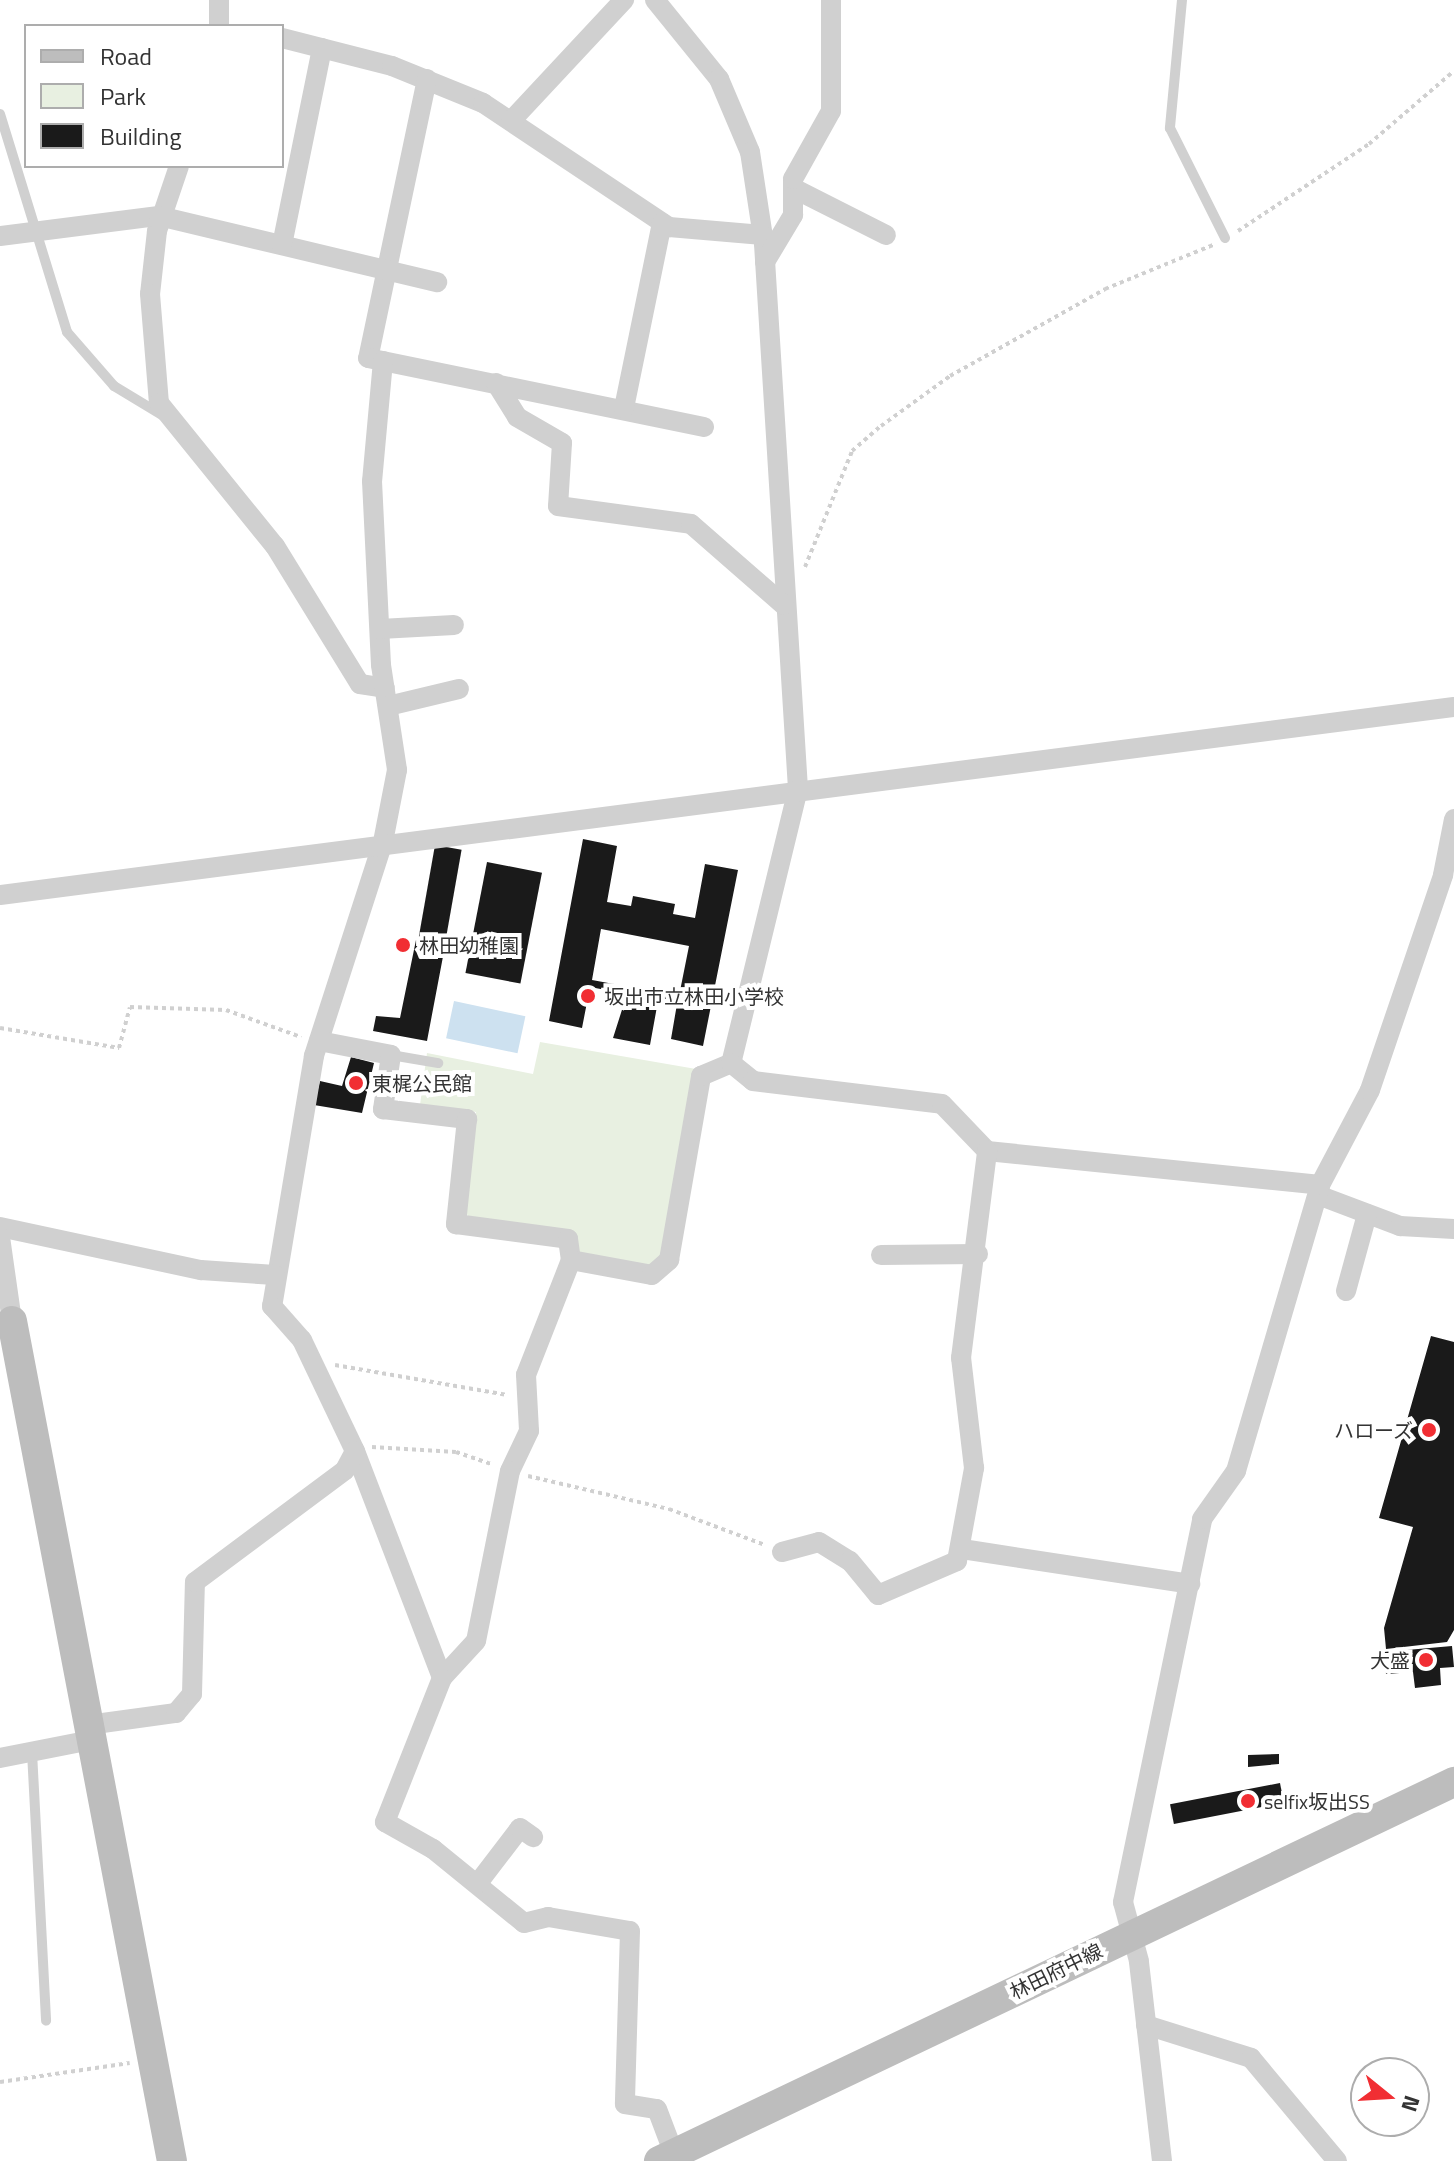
<!DOCTYPE html>
<meta charset="utf-8">
<style>
body{margin:0}
#map{position:relative;width:1454px;height:2161px;overflow:hidden;background:#fff;font-family:"Titillium Web","Noto Sans JP",sans-serif}
div>[style]{position:absolute}
[style*='--x']{left:calc(var(--x)*1px);top:calc(var(--y)*1px);width:calc(var(--w)*1px);rotate:calc(var(--a)*1deg)}
.green>*{inset:0;background:#e8f0e1}
.water>*{inset:0;background:#cde1f0;transform-origin:0 0}
.building>*{inset:0;background:#1a1a1a;transform-origin:0 0}
.path>*{height:4px;margin-top:-2px;transform-origin:0;background:repeating-linear-gradient(90deg,#d0d0d0 0 4px,transparent 0 8px)}
.lane>*{height:10px;margin:-5px;padding:0 5px;transform-origin:5px;border-radius:5px;background:#d0d0d0}
.street>*{height:20px;margin:-10px;padding:0 10px;transform-origin:10px;border-radius:10px;background:#d0d0d0}
.secondary>*{height:30px;margin:-15px;padding:0 15px;transform-origin:15px;border-radius:15px;background:#bdbdbd}
.dots>*{width:22px;height:22px;translate:-50% -50%;box-sizing:border-box;border:4px solid #fff;border-radius:50%}
span{translate:-50% -50%;white-space:nowrap;text-align:center;line-height:1.15;-webkit-text-stroke:8px #fff;paint-order:stroke}
.poi-label{font-size:20px;color:#333}
.left{translate:0 -50%;text-align:left}
.right{translate:-100% -50%;text-align:right}
.street-label{font-size:20px;color:#333}
.legend{position:absolute;left:24px;top:24px;width:260px;height:144px;box-sizing:border-box;background:#fff;border:2px solid #adadad;margin:0;padding:10px 14px;list-style:none;font-size:24px;color:#333}
.legend li{display:flex;align-items:center;gap:16px;height:40px}
.legend b{width:40px;border:2px solid #adadad}
.north{position:absolute;left:1350px;top:2057px;width:80px;height:80px;box-sizing:border-box;background:#fff;border:2px solid #adadad;border-radius:50%;rotate:108deg;font-size:22px;font-weight:700;line-height:32px;text-align:center;color:#333}
.north::after{content:'';display:block;margin:auto;width:28px;height:36px;background:#f12e33;clip-path:polygon(50% 0,100% 100%,50% 72%,0 100%)}
</style>
<div id="map">
<div class="green">
<i style="clip-path:polygon(540px 1042px,696px 1069px,662px 1260px,651px 1268px,578px 1255px,571px 1234px,475px 1226px,464px 1210px,476px 1112px,420px 1105px,427px 1053px,533px 1074px)"></i>
</div>
<div class="water">
<i style="left:454px;top:1001px;width:73px;height:38px;rotate:12deg"></i>
</div>
<div class="building">
<i style="clip-path:polygon(evenodd,583px 839px,617px 846px,607px 902px,631px 906px,633px 896px,675px 904px,673px 914px,695px 918px,705px 864px,738px 870px,703px 1046px,671px 1039px,677px 1004px,658px 1001px,650px 1045px,613px 1038px,627px 994px,590px 987px,582px 1028px,549px 1021px,583px 839px,601px 929px,689px 946px,679px 996px,592px 980px,601px 929px)"></i>
<i style="left:435px;top:845px;width:27px;height:93px;rotate:10deg"></i>
<i style="left:487px;top:862px;width:56px;height:113px;rotate:11deg"></i>
<i style="clip-path:polygon(416px 940px,445px 946px,427px 1041px,373px 1031px,376px 1016px,400px 1018px)"></i>
<i style="clip-path:polygon(351px 1057px,374px 1063px,362px 1113px,314px 1105px,320px 1081px,342px 1086px)"></i>
<i style="clip-path:polygon(1431px 1336px,1454px 1342px,1454px 1630px,1447px 1642px,1386px 1649px,1384px 1628px,1413px 1527px,1379px 1518px)"></i>
<i style="clip-path:polygon(1452px 1646px,1454px 1667px,1440px 1668px,1441px 1685px,1415px 1688px,1413px 1672px,1386px 1674px,1384px 1652px)"></i>
<i style="clip-path:polygon(1279px 1754px,1279px 1764px,1248px 1767px,1248px 1755px)"></i>
<i style="left:1280px;top:1783px;width:20px;height:112px;rotate:79deg"></i>
</div>
<div class="path">
<i style="--x:1238;--y:231;--w:157;--a:-33.6"></i>
<i style="--x:1369;--y:144;--w:112;--a:-40.7"></i>
<i style="--x:805;--y:567;--w:125;--a:-67.9"></i>
<i style="--x:852;--y:451;--w:38;--a:-41"></i>
<i style="--x:881;--y:426;--w:85;--a:-35.9"></i>
<i style="--x:950;--y:376;--w:178;--a:-29.3"></i>
<i style="--x:1105;--y:289;--w:117;--a:-22.2"></i>
<i style="--x:0;--y:1028;--w:121;--a:9.5"></i>
<i style="--x:119;--y:1048;--w:42;--a:-75"></i>
<i style="--x:130;--y:1007;--w:96;--a:1.8"></i>
<i style="--x:226;--y:1010;--w:80;--a:19.8"></i>
<i style="--x:335;--y:1365;--w:175;--a:9.9"></i>
<i style="--x:372;--y:1447;--w:84;--a:3.4"></i>
<i style="--x:456;--y:1452;--w:39;--a:19"></i>
<i style="--x:528;--y:1476;--w:145;--a:13.2"></i>
<i style="--x:669;--y:1509;--w:103;--a:20.6"></i>
<i style="--x:0;--y:2082;--w:131;--a:-8.3"></i>
</div>
<div class="lane">
<i style="--x:1182;--y:0;--w:129;--a:95.4"></i>
<i style="--x:1170;--y:128;--w:123;--a:63.4"></i>
<i style="--x:0;--y:114;--w:228;--a:72.9"></i>
<i style="--x:67;--y:332;--w:72;--a:49"></i>
<i style="--x:114;--y:386;--w:56;--a:31.1"></i>
<i style="--x:391;--y:1055;--w:48;--a:9.7"></i>
<i style="--x:32;--y:1752;--w:269;--a:87"></i>
</div>
<div class="street">
<i style="--x:219;--y:0;--w:26;--a:90"></i>
<i style="--x:655;--y:0;--w:102;--a:51"></i>
<i style="--x:719;--y:79;--w:79;--a:67"></i>
<i style="--x:750;--y:152;--w:93;--a:81.3"></i>
<i style="--x:764;--y:244;--w:546;--a:86.43"></i>
<i style="--x:798;--y:789;--w:282;--a:103.7"></i>
<i style="--x:282;--y:38;--w:114;--a:14.3"></i>
<i style="--x:392;--y:66;--w:98;--a:22.1"></i>
<i style="--x:483;--y:103;--w:224;--a:33.7"></i>
<i style="--x:669;--y:227;--w:94;--a:4.9"></i>
<i style="--x:427;--y:79;--w:285;--a:101.9"></i>
<i style="--x:368;--y:358;--w:343;--a:11.6"></i>
<i style="--x:511;--y:121;--w:166;--a:-47"></i>
<i style="--x:179;--y:166;--w:69;--a:108.7"></i>
<i style="--x:157;--y:231;--w:63;--a:96.3"></i>
<i style="--x:150;--y:294;--w:109;--a:85.3"></i>
<i style="--x:159;--y:403;--w:184;--a:51"></i>
<i style="--x:275;--y:546;--w:162;--a:58.4"></i>
<i style="--x:360;--y:684;--w:25;--a:9"></i>
<i style="--x:793;--y:188;--w:104;--a:26.8"></i>
<i style="--x:0;--y:236;--w:160;--a:-7.2"></i>
<i style="--x:159;--y:216;--w:286;--a:13.4"></i>
<i style="--x:282;--y:245;--w:201;--a:-78.5"></i>
<i style="--x:765;--y:262;--w:55;--a:-59.2"></i>
<i style="--x:793;--y:215;--w:36;--a:-90"></i>
<i style="--x:793;--y:179;--w:78;--a:-60.8"></i>
<i style="--x:831;--y:111;--w:111;--a:-90"></i>
<i style="--x:383;--y:361;--w:121;--a:95.2"></i>
<i style="--x:372;--y:481;--w:184;--a:87.2"></i>
<i style="--x:381;--y:665;--w:106;--a:81.3"></i>
<i style="--x:397;--y:770;--w:73;--a:101"></i>
<i style="--x:383;--y:842;--w:225;--a:107.9"></i>
<i style="--x:314;--y:1056;--w:254;--a:99.5"></i>
<i style="--x:272;--y:1306;--w:45;--a:48.6"></i>
<i style="--x:302;--y:1340;--w:123;--a:64.5"></i>
<i style="--x:355;--y:1451;--w:243;--a:69"></i>
<i style="--x:496;--y:383;--w:40;--a:58"></i>
<i style="--x:517;--y:417;--w:52;--a:30"></i>
<i style="--x:562;--y:443;--w:63;--a:93.6"></i>
<i style="--x:558;--y:506;--w:134;--a:7.7"></i>
<i style="--x:691;--y:524;--w:123;--a:41.1"></i>
<i style="--x:624;--y:408;--w:189;--a:-78.4"></i>
<i style="--x:380;--y:629;--w:74;--a:-3.1"></i>
<i style="--x:388;--y:706;--w:73;--a:-13.5"></i>
<i style="--x:0;--y:895;--w:1466;--a:-7.37"></i>
<i style="--x:319;--y:1041;--w:73;--a:11"></i>
<i style="--x:391;--y:1055;--w:55;--a:98.4"></i>
<i style="--x:383;--y:1109;--w:85;--a:6.8"></i>
<i style="--x:467;--y:1119;--w:106;--a:96"></i>
<i style="--x:456;--y:1224;--w:113;--a:7.6"></i>
<i style="--x:568;--y:1239;--w:21;--a:82"></i>
<i style="--x:571;--y:1260;--w:82;--a:10.5"></i>
<i style="--x:652;--y:1275;--w:23;--a:-41"></i>
<i style="--x:669;--y:1260;--w:187;--a:-80.1"></i>
<i style="--x:701;--y:1076;--w:33;--a:-23"></i>
<i style="--x:731;--y:1063;--w:28;--a:39"></i>
<i style="--x:753;--y:1081;--w:190;--a:6.9"></i>
<i style="--x:942;--y:1104;--w:65;--a:46.2"></i>
<i style="--x:987;--y:1151;--w:335;--a:5.8"></i>
<i style="--x:1318;--y:1195;--w:88;--a:20.7"></i>
<i style="--x:1400;--y:1226;--w:54;--a:3.2"></i>
<i style="--x:0;--y:1227;--w:206;--a:12.1"></i>
<i style="--x:201;--y:1270;--w:74;--a:3.9"></i>
<i style="--x:0;--y:1237;--w:85;--a:81.9"></i>
<i style="--x:881;--y:1255;--w:97;--a:-0.6"></i>
<i style="--x:571;--y:1260;--w:123;--a:111.4"></i>
<i style="--x:526;--y:1375;--w:56;--a:86.9"></i>
<i style="--x:529;--y:1431;--w:44;--a:115.4"></i>
<i style="--x:510;--y:1471;--w:173;--a:101.3"></i>
<i style="--x:476;--y:1641;--w:50;--a:132.6"></i>
<i style="--x:442;--y:1678;--w:155;--a:111.6"></i>
<i style="--x:385;--y:1822;--w:55;--a:29.4"></i>
<i style="--x:433;--y:1849;--w:117;--a:39.1"></i>
<i style="--x:524;--y:1923;--w:25;--a:-14"></i>
<i style="--x:548;--y:1917;--w:83;--a:9.7"></i>
<i style="--x:630;--y:1931;--w:173;--a:91.7"></i>
<i style="--x:625;--y:2104;--w:32;--a:9"></i>
<i style="--x:657;--y:2109;--w:48;--a:69.3"></i>
<i style="--x:1346;--y:1291;--w:80;--a:-74.7"></i>
<i style="--x:962;--y:1549;--w:231;--a:8.7"></i>
<i style="--x:782;--y:1552;--w:38;--a:-15"></i>
<i style="--x:819;--y:1542;--w:36;--a:32"></i>
<i style="--x:850;--y:1561;--w:44;--a:50.5"></i>
<i style="--x:878;--y:1595;--w:86;--a:-23.3"></i>
<i style="--x:957;--y:1561;--w:95;--a:-79.6"></i>
<i style="--x:974;--y:1468;--w:111;--a:-96.7"></i>
<i style="--x:961;--y:1358;--w:209;--a:-82.8"></i>
<i style="--x:88;--y:1725;--w:89;--a:-7.8"></i>
<i style="--x:176;--y:1713;--w:25;--a:-50"></i>
<i style="--x:192;--y:1694;--w:112;--a:-88.5"></i>
<i style="--x:195;--y:1582;--w:187;--a:-36.7"></i>
<i style="--x:345;--y:1470;--w:21;--a:-62"></i>
<i style="--x:0;--y:1758;--w:93;--a:-11.2"></i>
<i style="--x:478;--y:1883;--w:69;--a:-52.6"></i>
<i style="--x:520;--y:1828;--w:16;--a:35"></i>
<i style="--x:1146;--y:2025;--w:110;--a:17.4"></i>
<i style="--x:1251;--y:2058;--w:134;--a:50.1"></i>
<i style="--x:1162;--y:2161;--w:201;--a:-96.6"></i>
<i style="--x:1139;--y:1961;--w:61;--a:-105.2"></i>
<i style="--x:1123;--y:1902;--w:391;--a:-78.3"></i>
<i style="--x:1202;--y:1519;--w:59;--a:-54.7"></i>
<i style="--x:1236;--y:1471;--w:298;--a:-73.6"></i>
<i style="--x:1320;--y:1185;--w:107;--a:-62.2"></i>
<i style="--x:1370;--y:1090;--w:227;--a:-71.2"></i>
<i style="--x:1443;--y:875;--w:57;--a:-78.9"></i>
</div>
<div class="secondary">
<i style="--x:12;--y:1321;--w:855;--a:79.22"></i>
<i style="--x:659;--y:2161;--w:881;--a:-25.49"></i>
</div>
<div class="dots">
<i style="left:403px;top:945px;background:#f12e33"></i>
<i style="left:588px;top:996px;background:#f12e33"></i>
<i style="left:356px;top:1083px;background:#f12e33"></i>
<i style="left:1429px;top:1430px;background:#f12e33"></i>
<i style="left:1426px;top:1660px;background:#f12e33"></i>
<i style="left:1248px;top:1801px;background:#f12e33"></i>
</div>
<div class="poi-label">
<span class="left" style="left:419px;top:945px">林田幼稚園</span>
<span class="left" style="left:604px;top:996px">坂出市立林田小学校</span>
<span class="left" style="left:372px;top:1083px">東梶公民館</span>
<span class="right" style="left:1413px;top:1430px">ハローズ</span>
<span class="right" style="left:1410px;top:1660px">大盛</span>
<span class="left" style="left:1264px;top:1801px">selfix坂出SS</span>
</div>
<div class="street-label">
<span style="left:1056px;top:1971px;rotate:-26deg">林田府中線</span>
</div>
<ul class="legend">
<li><b style="height:10px;background:#bdbdbd"></b>Road</li>
<li><b style="height:22px;background:#e8f0e1"></b>Park</li>
<li><b style="height:22px;background:#1a1a1a"></b>Building</li>
</ul>
<div class="north">N</div>
</div>
